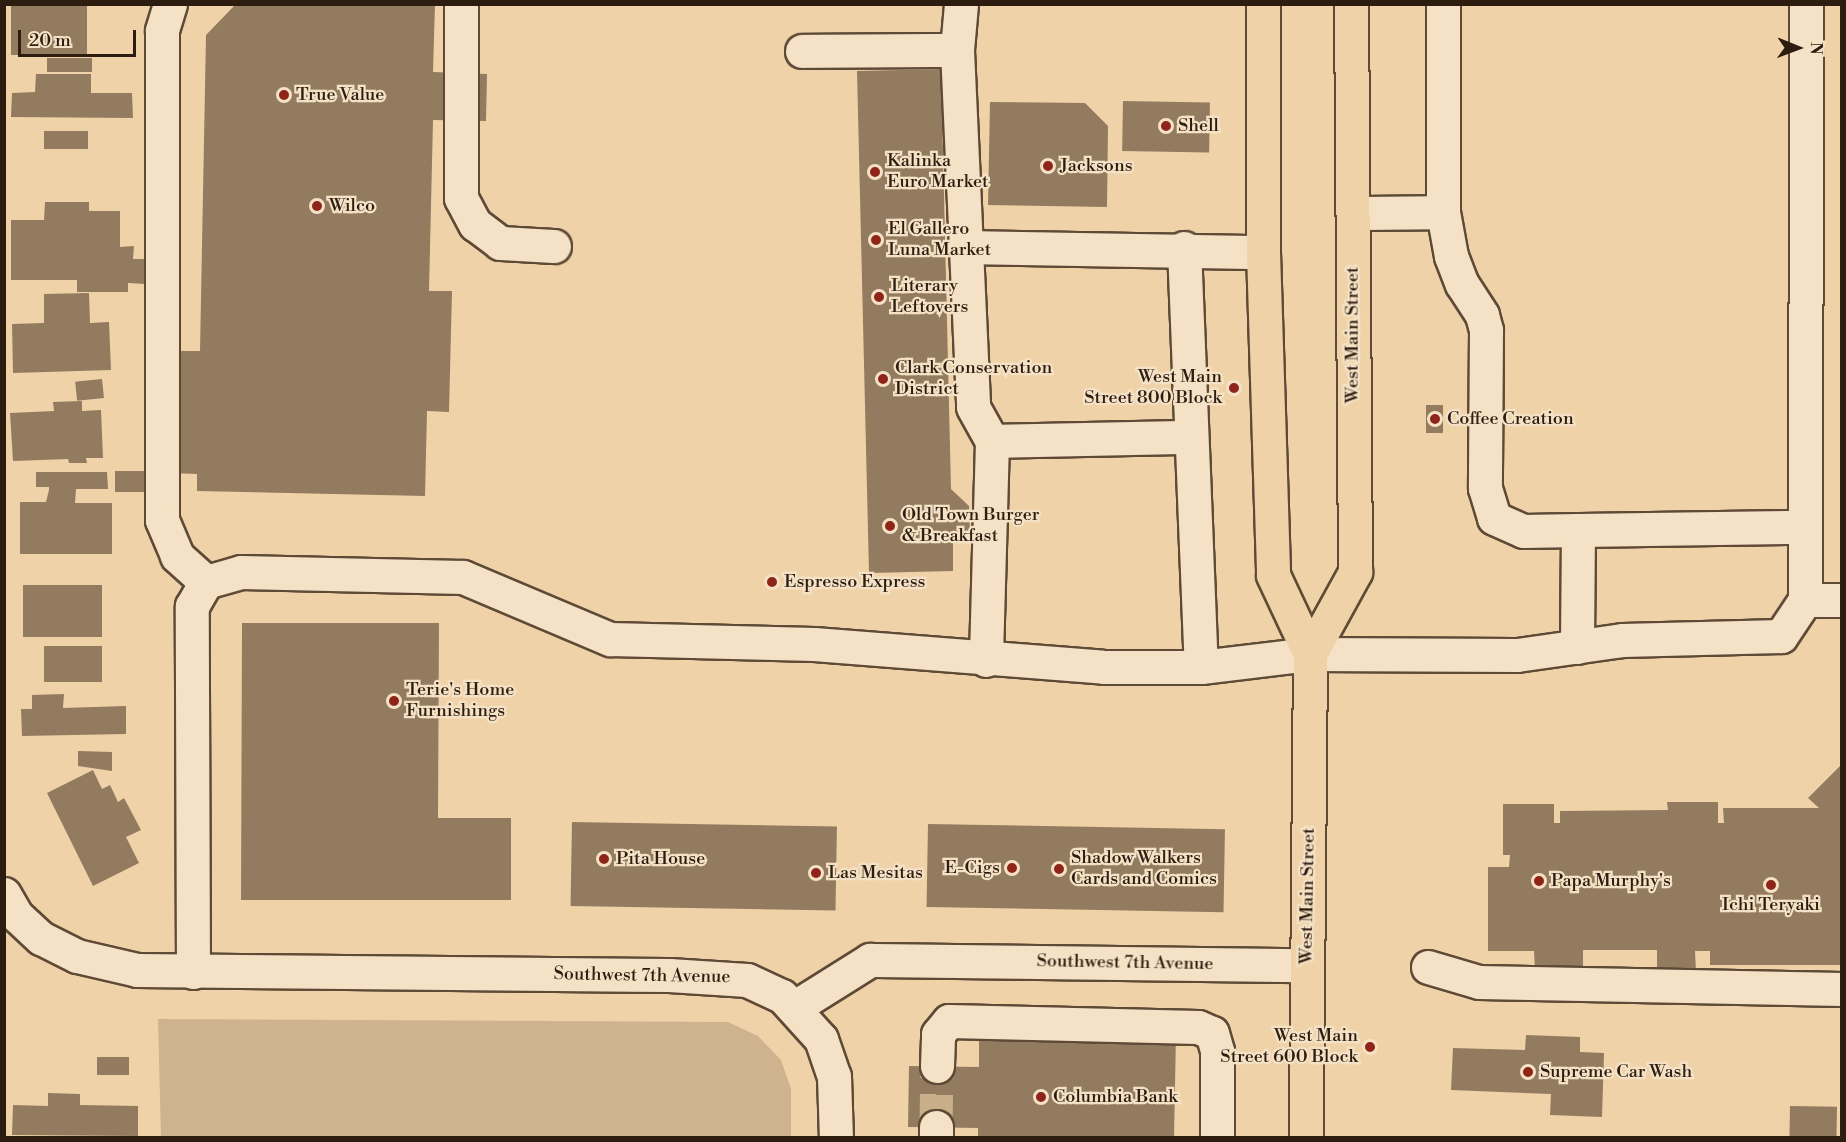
<!DOCTYPE html>
<style>
body{margin:0}
#map{position:relative;width:1846px;height:1142px;overflow:hidden;background:#f0d2a8;font-family:"Libre Bodoni",serif}
div>[style]{position:absolute}
[style*='--x']{left:calc(var(--x)*1px);top:calc(var(--y)*1px);width:calc(var(--w)*1px);rotate:calc(var(--a)*1deg)}
.green>*{inset:0;background:#cfb38e}
.building>*{inset:0;background:#927b5f;transform-origin:0 0}
.minor-tunnel>*{height:33px;margin-top:-16.5px;transform-origin:0;background:repeating-linear-gradient(90deg,#c9ae8a 0 33px,transparent 0 49px)}
.roads{filter:drop-shadow(2px 0 #5e4a36) drop-shadow(-2px 0 #5e4a36) drop-shadow(0 2px #5e4a36) drop-shadow(0 -2px #5e4a36)}
.minor>*{height:33px;margin:-16.5px;padding:0 16.5px;transform-origin:16.5px;border-radius:16.5px;background:#f5e2c6}
.major>*{height:33px;margin:-16.5px;padding:0 16.5px;transform-origin:16.5px;border-radius:16.5px;background:#f0d2a8}
.dots>*{width:16px;height:16px;translate:-50% -50%;box-sizing:border-box;border:3px solid #f5e2c6;border-radius:50%}
span{translate:-50% -50%;white-space:nowrap;text-align:center;line-height:1.15;-webkit-text-stroke:4.5px #f5e2c6;paint-order:stroke}
.poi-label{font-size:18px;color:#2d1c10}
.left{translate:0 -50%;text-align:left}
.right{translate:-100% -50%;text-align:right}
.street-label{font-size:18px;color:#2d1c10}
.frame{position:absolute;inset:0;border:6px solid #2d1c10;pointer-events:none}
.north{position:absolute;left:1768px;top:18px;width:60px;height:60px;-webkit-text-stroke:4px #f5e2c6;paint-order:stroke;rotate:91deg;font-size:16px;font-weight:700;line-height:24px;text-align:center;color:#2d1c10}
.north::after{content:'';display:block;margin:auto;width:21px;height:27px;background:#2d1c10;clip-path:polygon(50% 0,100% 100%,50% 72%,0 100%)}
.scale{position:absolute;left:18px;top:30px;width:118px;height:27px;box-sizing:border-box;border:3px solid #2d1c10;border-top:0;padding-left:8px;font-size:18px;line-height:21px;white-space:nowrap;color:#2d1c10;-webkit-text-stroke:4px #f5e2c6;paint-order:stroke}
</style>
<div id="map">
<div class="green">
<i style="clip-path:polygon(158px 1019px,728px 1022px,758px 1036px,781px 1060px,791px 1089px,791px 1137px,161px 1137px)"></i>
</div>
<div class="building">
<i style="left:11px;top:4px;width:76px;height:51px"></i>
<i style="clip-path:polygon(236px 4px,435px 4px,433px 72px,487px 74px,486px 121px,433px 120px,429px 291px,452px 291px,449px 412px,427px 411px,425px 496px,197px 491px,197px 474px,173px 473px,176px 351px,200px 351px,206px 35px)"></i>
<i style="left:47px;top:58px;width:45px;height:14px"></i>
<i style="clip-path:polygon(941px 69px,951px 489px,969px 506px,970px 533px,953px 533px,953px 571px,869px 573px,857px 71px)"></i>
<i style="clip-path:polygon(36px 74px,91px 74px,91px 93px,132px 93px,133px 118px,11px 117px,12px 93px,35px 92px)"></i>
<i style="left:1123px;top:101px;width:87px;height:50px;rotate:1deg"></i>
<i style="clip-path:polygon(990px 102px,1085px 103px,1108px 126px,1107px 207px,988px 205px)"></i>
<i style="left:44px;top:131px;width:44px;height:18px"></i>
<i style="clip-path:polygon(45px 202px,89px 202px,89px 211px,120px 211px,120px 247px,134px 246px,133px 259px,145px 259px,145px 284px,128px 283px,128px 292px,77px 292px,77px 280px,11px 280px,11px 220px,44px 220px)"></i>
<i style="clip-path:polygon(89px 293px,90px 323px,109px 322px,111px 370px,13px 373px,12px 324px,44px 323px,44px 294px)"></i>
<i style="left:102px;top:379px;width:19px;height:27px;rotate:84deg"></i>
<i style="clip-path:polygon(82px 401px,82px 411px,101px 410px,103px 458px,86px 458px,87px 463px,69px 463px,68px 459px,13px 461px,10px 413px,54px 411px,53px 402px)"></i>
<i style="left:1426px;top:405px;width:17px;height:28px"></i>
<i style="left:115px;top:471px;width:30px;height:21px"></i>
<i style="clip-path:polygon(36px 472px,107px 472px,108px 489px,76px 489px,75px 503px,112px 503px,112px 554px,20px 554px,20px 502px,46px 502px,49px 490px,49px 487px,36px 487px)"></i>
<i style="left:102px;top:585px;width:52px;height:79px;rotate:90deg"></i>
<i style="clip-path:polygon(242px 623px,439px 623px,438px 818px,511px 818px,511px 900px,241px 900px)"></i>
<i style="left:102px;top:646px;width:36px;height:58px;rotate:90deg"></i>
<i style="clip-path:polygon(64px 694px,63px 708px,126px 706px,126px 734px,22px 736px,21px 709px,32px 709px,32px 695px)"></i>
<i style="clip-path:polygon(78px 751px,112px 752px,112px 771px,78px 766px)"></i>
<i style="clip-path:polygon(1842px 764px,1842px 965px,1710px 965px,1710px 951px,1695px 951px,1696px 972px,1657px 972px,1657px 950px,1583px 950px,1583px 969px,1535px 969px,1534px 951px,1488px 951px,1488px 867px,1509px 867px,1510px 855px,1503px 855px,1503px 804px,1554px 804px,1554px 823px,1560px 823px,1560px 811px,1668px 810px,1667px 802px,1718px 802px,1718px 823px,1724px 823px,1723px 808px,1819px 808px,1808px 798px)"></i>
<i style="clip-path:polygon(93px 770px,102px 789px,110px 785px,118px 802px,124px 798px,141px 830px,126px 837px,139px 863px,93px 886px,47px 793px)"></i>
<i style="left:572px;top:822px;width:265px;height:84px;rotate:1deg"></i>
<i style="left:928px;top:824px;width:297px;height:83px;rotate:1deg"></i>
<i style="clip-path:polygon(979px 1030px,1176px 1034px,1174px 1138px,978px 1138px,978px 1128px,908px 1127px,909px 1066px,979px 1067px)"></i>
<i style="clip-path:polygon(1526px 1035px,1580px 1037px,1580px 1052px,1604px 1053px,1602px 1117px,1550px 1115px,1551px 1094px,1451px 1090px,1453px 1048px,1525px 1050px)"></i>
<i style="left:97px;top:1057px;width:32px;height:18px"></i>
<i style="clip-path:polygon(48px 1093px,80px 1094px,80px 1105px,138px 1106px,138px 1136px,12px 1135px,13px 1105px,48px 1106px)"></i>
<i style="left:1790px;top:1106px;width:47px;height:32px;rotate:1deg"></i>
</div>
<div class="minor-tunnel">
<i style="--x:936;--y:1127;--w:61;--a:-89.1"></i>
</div>
<div class="roads">
<div class="minor">
<i style="--x:170;--y:4;--w:28;--a:107"></i>
<i style="--x:162;--y:31;--w:489;--a:90"></i>
<i style="--x:162;--y:520;--w:39;--a:67"></i>
<i style="--x:177;--y:556;--w:39;--a:42"></i>
<i style="--x:461;--y:4;--w:194;--a:90"></i>
<i style="--x:461;--y:198;--w:30;--a:62"></i>
<i style="--x:475;--y:224;--w:31;--a:37"></i>
<i style="--x:500;--y:243;--w:54;--a:3.2"></i>
<i style="--x:961;--y:4;--w:46;--a:95"></i>
<i style="--x:957;--y:50;--w:357;--a:87.4"></i>
<i style="--x:973;--y:407;--w:39;--a:61"></i>
<i style="--x:992;--y:441;--w:219;--a:91.6"></i>
<i style="--x:1443;--y:4;--w:208;--a:90"></i>
<i style="--x:1443;--y:212;--w:45;--a:79.7"></i>
<i style="--x:1451;--y:256;--w:30;--a:69"></i>
<i style="--x:1462;--y:284;--w:37;--a:57"></i>
<i style="--x:1482;--y:315;--w:16;--a:75"></i>
<i style="--x:1486;--y:330;--w:158;--a:90.4"></i>
<i style="--x:1485;--y:488;--w:31;--a:73"></i>
<i style="--x:1494;--y:518;--w:32;--a:24"></i>
<i style="--x:1523;--y:531;--w:55;--a:-1"></i>
<i style="--x:1578;--y:530;--w:117;--a:90.5"></i>
<i style="--x:802;--y:51;--w:155;--a:-0.4"></i>
<i style="--x:1353;--y:213;--w:90;--a:-0.6"></i>
<i style="--x:965;--y:247;--w:298;--a:1"></i>
<i style="--x:1184;--y:248;--w:419;--a:87.7"></i>
<i style="--x:992;--y:441;--w:197;--a:-1.2"></i>
<i style="--x:1578;--y:530;--w:227;--a:-0.8"></i>
<i style="--x:1805;--y:600;--w:37;--a:0"></i>
<i style="--x:4;--y:894;--w:24;--a:60"></i>
<i style="--x:16;--y:915;--w:34;--a:43"></i>
<i style="--x:41;--y:938;--w:40;--a:26.6"></i>
<i style="--x:77;--y:956;--w:62;--a:13.1"></i>
<i style="--x:137;--y:970;--w:532;--a:0.54"></i>
<i style="--x:669;--y:975;--w:78;--a:3.7"></i>
<i style="--x:747;--y:980;--w:38;--a:25"></i>
<i style="--x:782;--y:996;--w:58;--a:47.8"></i>
<i style="--x:821;--y:1039;--w:39;--a:71"></i>
<i style="--x:834;--y:1076;--w:62;--a:88.2"></i>
<i style="--x:1428;--y:967;--w:53;--a:16.4"></i>
<i style="--x:1479;--y:982;--w:363;--a:1.1"></i>
<i style="--x:193;--y:972;--w:366;--a:-90.2"></i>
<i style="--x:192;--y:606;--w:28;--a:-60"></i>
<i style="--x:206;--y:582;--w:36;--a:-16"></i>
<i style="--x:241;--y:572;--w:222;--a:1.3"></i>
<i style="--x:463;--y:577;--w:160;--a:22.9"></i>
<i style="--x:610;--y:639;--w:204;--a:1.4"></i>
<i style="--x:814;--y:644;--w:291;--a:4.5"></i>
<i style="--x:1104;--y:667;--w:97;--a:0"></i>
<i style="--x:1201;--y:667;--w:110;--a:-6.8"></i>
<i style="--x:1310;--y:654;--w:207;--a:0.3"></i>
<i style="--x:1517;--y:655;--w:106;--a:-8.1"></i>
<i style="--x:1622;--y:640;--w:159;--a:-1.4"></i>
<i style="--x:1781;--y:636;--w:43;--a:-56.3"></i>
<i style="--x:1805;--y:600;--w:596;--a:-89.9"></i>
<i style="--x:795;--y:1007;--w:89;--a:-32.1"></i>
<i style="--x:870;--y:960;--w:437;--a:0.7"></i>
<i style="--x:937;--y:1066;--w:32;--a:-88"></i>
<i style="--x:938;--y:1034;--w:17;--a:-50"></i>
<i style="--x:949;--y:1021;--w:249;--a:1.4"></i>
<i style="--x:1198;--y:1027;--w:15;--a:23"></i>
<i style="--x:1212;--y:1033;--w:19;--a:74"></i>
<i style="--x:1217;--y:1051;--w:87;--a:90"></i>
<i style="--x:936;--y:1138;--w:11;--a:-90"></i>
</div>
<div class="major">
<i style="--x:1263;--y:4;--w:248;--a:90"></i>
<i style="--x:1263;--y:252;--w:323;--a:88.2"></i>
<i style="--x:1273;--y:575;--w:87;--a:64.9"></i>
<i style="--x:1310;--y:654;--w:484;--a:90.5"></i>
<i style="--x:1310;--y:654;--w:94;--a:-61.2"></i>
<i style="--x:1355;--y:572;--w:568;--a:-90.4"></i>
</div>
</div>
<div class="dots">
<i style="left:284px;top:95px;background:#8f2418"></i>
<i style="left:1166px;top:126px;background:#8f2418"></i>
<i style="left:1048px;top:166px;background:#8f2418"></i>
<i style="left:875px;top:172px;background:#8f2418"></i>
<i style="left:317px;top:206px;background:#8f2418"></i>
<i style="left:876px;top:240px;background:#8f2418"></i>
<i style="left:879px;top:297px;background:#8f2418"></i>
<i style="left:883px;top:379px;background:#8f2418"></i>
<i style="left:1234px;top:388px;background:#8f2418"></i>
<i style="left:1435px;top:419px;background:#8f2418"></i>
<i style="left:890px;top:526px;background:#8f2418"></i>
<i style="left:772px;top:582px;background:#8f2418"></i>
<i style="left:394px;top:701px;background:#8f2418"></i>
<i style="left:604px;top:859px;background:#8f2418"></i>
<i style="left:1012px;top:868px;background:#8f2418"></i>
<i style="left:1059px;top:869px;background:#8f2418"></i>
<i style="left:816px;top:873px;background:#8f2418"></i>
<i style="left:1539px;top:881px;background:#8f2418"></i>
<i style="left:1771px;top:885px;background:#8f2418"></i>
<i style="left:1370px;top:1047px;background:#8f2418"></i>
<i style="left:1528px;top:1072px;background:#8f2418"></i>
<i style="left:1041px;top:1097px;background:#8f2418"></i>
</div>
<div class="poi-label">
<span class="left" style="left:296px;top:95px">True Value</span>
<span class="left" style="left:1178px;top:126px">Shell</span>
<span class="left" style="left:887px;top:172px">Kalinka<br>Euro Market</span>
<span class="left" style="left:1060px;top:166px">Jacksons</span>
<span class="left" style="left:329px;top:206px">Wilco</span>
<span class="left" style="left:888px;top:240px">El Gallero<br>Luna Market</span>
<span class="left" style="left:891px;top:297px">Literary<br>Leftovers</span>
<span class="left" style="left:895px;top:379px">Clark Conservation<br>District</span>
<span class="right" style="left:1222px;top:388px">West Main<br>Street 800 Block</span>
<span class="left" style="left:1447px;top:419px">Coffee Creation</span>
<span class="left" style="left:902px;top:526px">Old Town Burger<br>&amp; Breakfast</span>
<span class="left" style="left:784px;top:582px">Espresso Express</span>
<span class="left" style="left:406px;top:701px">Terie's Home<br>Furnishings</span>
<span class="left" style="left:616px;top:859px">Pita House</span>
<span class="left" style="left:1071px;top:869px">Shadow Walkers<br>Cards and Comics</span>
<span class="right" style="left:1000px;top:868px">E-Cigs</span>
<span class="left" style="left:828px;top:873px">Las Mesitas</span>
<span class="left" style="left:1551px;top:881px">Papa Murphy's</span>
<span style="left:1771px;top:905px">Ichi Teryaki</span>
<span class="right" style="left:1358px;top:1047px">West Main<br>Street 600 Block</span>
<span class="left" style="left:1540px;top:1072px">Supreme Car Wash</span>
<span class="left" style="left:1053px;top:1097px">Columbia Bank</span>
</div>
<div class="street-label">
<span style="left:1353px;top:335px;rotate:-90deg">West Main Street</span>
<span style="left:1308px;top:896px;rotate:-89deg">West Main Street</span>
<span style="left:1125px;top:963px;rotate:1deg">Southwest 7th Avenue</span>
<span style="left:642px;top:976px;rotate:1deg">Southwest 7th Avenue</span>
</div>
<div class="frame"></div>
<div class="north">N</div>
<div class="scale">20 m</div>
</div>
